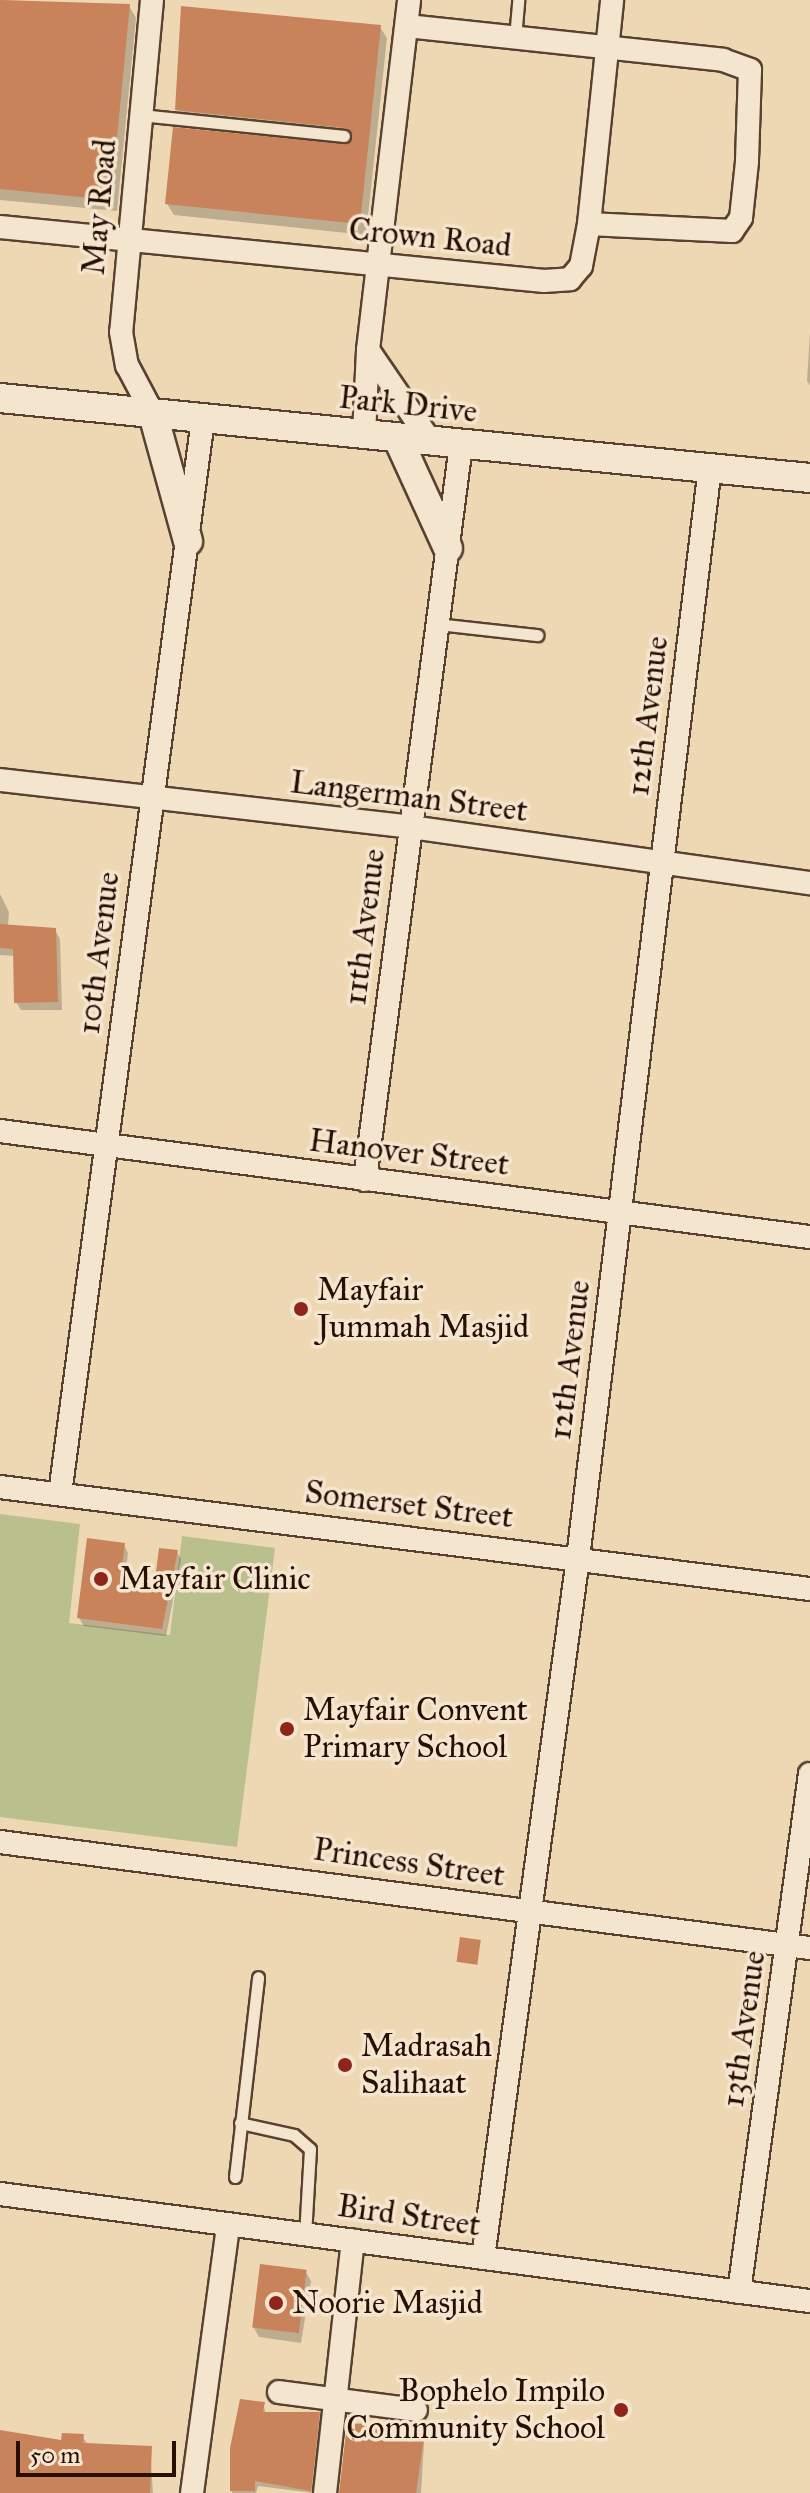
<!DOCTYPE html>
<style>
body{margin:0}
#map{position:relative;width:810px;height:2493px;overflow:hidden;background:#eed8b4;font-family:"IM FELL Great Primer",serif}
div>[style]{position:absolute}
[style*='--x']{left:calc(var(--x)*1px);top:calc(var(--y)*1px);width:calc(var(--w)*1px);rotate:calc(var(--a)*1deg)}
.green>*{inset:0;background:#b9bf8d}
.shadow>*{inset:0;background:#0003}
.building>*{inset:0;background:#c8835b;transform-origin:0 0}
.roads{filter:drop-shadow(2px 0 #5a402f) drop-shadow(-2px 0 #5a402f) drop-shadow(0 2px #5a402f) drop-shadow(0 -2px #5a402f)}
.service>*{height:11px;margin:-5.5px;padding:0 5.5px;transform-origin:5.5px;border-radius:5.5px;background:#f4e6ce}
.minor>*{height:22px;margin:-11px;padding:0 11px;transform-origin:11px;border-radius:11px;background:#f4e6ce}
.tertiary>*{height:28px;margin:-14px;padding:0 14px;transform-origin:14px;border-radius:14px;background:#f4e6ce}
.dots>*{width:22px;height:22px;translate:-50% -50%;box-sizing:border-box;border:4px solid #f4e6ce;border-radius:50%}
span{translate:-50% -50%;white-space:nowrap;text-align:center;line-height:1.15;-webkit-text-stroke:7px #f4e6ce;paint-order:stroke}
.street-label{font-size:32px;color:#290e03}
.poi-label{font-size:32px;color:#290e03}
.left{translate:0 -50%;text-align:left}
.right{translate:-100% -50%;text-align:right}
.scale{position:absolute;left:16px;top:2441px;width:160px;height:36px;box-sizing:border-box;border:4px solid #290e03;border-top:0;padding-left:10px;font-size:24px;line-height:28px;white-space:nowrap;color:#290e03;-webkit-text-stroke:6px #f4e6ce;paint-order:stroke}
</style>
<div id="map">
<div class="green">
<i style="clip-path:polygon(0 1514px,80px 1524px,69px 1623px,170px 1635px,182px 1536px,275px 1548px,237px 1847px,0 1817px)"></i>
</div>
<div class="shadow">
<i style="clip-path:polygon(0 0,129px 6px,136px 18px,117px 211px,0 200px)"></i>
<i style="clip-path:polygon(380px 27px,387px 38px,366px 235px,174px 215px,167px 204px,344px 147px,352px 139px,184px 121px,177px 109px)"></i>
<i style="clip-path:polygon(810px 332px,810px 385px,807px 381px)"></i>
<i style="clip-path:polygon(0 894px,9px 912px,8px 927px,55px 930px,60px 939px,62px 1010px,21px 1010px,16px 1002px,15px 956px,0 955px)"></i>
<i style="clip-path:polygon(124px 1545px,128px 1553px,124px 1585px,156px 1589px,177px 1552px,181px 1559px,166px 1636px,84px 1626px,79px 1618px)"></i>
<i style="clip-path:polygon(306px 2272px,311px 2281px,301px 2343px,259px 2337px,254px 2328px)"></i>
<i style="clip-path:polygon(263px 2404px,266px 2414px,319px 2414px,322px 2420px,314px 2493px,258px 2486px,256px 2493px,232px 2493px,232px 2448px)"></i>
<i style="clip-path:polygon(425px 2426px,421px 2493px,341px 2493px)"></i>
<i style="clip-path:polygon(0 2432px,63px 2442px,82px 2436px,87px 2443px,150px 2448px,153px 2493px,0 2493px)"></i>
</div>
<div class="building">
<i style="clip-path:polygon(0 0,130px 4px,111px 200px,0 189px)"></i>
<i style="clip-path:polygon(181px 6px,381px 25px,360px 224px,165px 204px,173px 127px,343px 144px,352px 136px,345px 128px,175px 110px)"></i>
<i style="clip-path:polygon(0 924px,56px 928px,58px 1002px,14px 1003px,13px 949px,0 948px)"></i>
<i style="clip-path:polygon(87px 1538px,125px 1543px,120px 1582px,154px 1587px,159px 1548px,178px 1550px,162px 1629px,77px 1618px)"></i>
<i style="left:460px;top:1937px;width:21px;height:25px;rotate:8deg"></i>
<i style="left:260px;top:2264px;width:47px;height:64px;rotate:7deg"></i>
<i style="clip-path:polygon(240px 2399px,265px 2402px,263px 2412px,320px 2412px,311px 2491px,255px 2481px,255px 2491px,230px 2491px,230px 2448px)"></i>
<i style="clip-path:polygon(402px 2422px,426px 2424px,416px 2493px,339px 2493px,347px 2424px)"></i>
<i style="clip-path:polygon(0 2430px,61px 2440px,62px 2433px,84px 2434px,83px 2443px,152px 2446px,150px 2493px,0 2493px)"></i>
</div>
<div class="roads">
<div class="service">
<i style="--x:515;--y:38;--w:38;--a:-85"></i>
<i style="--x:141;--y:115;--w:204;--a:5.9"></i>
<i style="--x:437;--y:624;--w:101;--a:6.3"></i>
<i style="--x:240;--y:2123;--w:55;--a:12.5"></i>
<i style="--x:294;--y:2135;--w:21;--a:41"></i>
<i style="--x:310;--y:2149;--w:86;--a:93.3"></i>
<i style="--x:235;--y:2177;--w:201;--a:-83.4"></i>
</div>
<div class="minor">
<i style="--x:152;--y:0;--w:333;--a:95.3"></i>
<i style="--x:121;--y:332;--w:34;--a:80"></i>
<i style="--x:127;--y:365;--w:55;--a:62"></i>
<i style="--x:407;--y:26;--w:318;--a:6.1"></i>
<i style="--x:723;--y:60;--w:29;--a:20"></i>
<i style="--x:750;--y:70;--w:92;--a:91.9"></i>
<i style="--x:747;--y:162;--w:56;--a:96.1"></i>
<i style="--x:741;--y:218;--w:16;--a:125"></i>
<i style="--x:732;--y:231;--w:143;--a:-177.2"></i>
<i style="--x:0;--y:227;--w:547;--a:5.67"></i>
<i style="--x:544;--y:281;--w:26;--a:-4"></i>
<i style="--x:570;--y:279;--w:17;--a:-50"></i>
<i style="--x:581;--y:266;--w:43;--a:-79.2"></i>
<i style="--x:589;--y:224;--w:225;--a:-84.1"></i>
<i style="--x:368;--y:350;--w:112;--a:55.6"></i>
<i style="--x:364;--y:435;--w:85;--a:-87.3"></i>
<i style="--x:368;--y:350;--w:352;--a:-83.3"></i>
<i style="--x:0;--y:780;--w:413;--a:6.5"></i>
<i style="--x:410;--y:827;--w:404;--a:8"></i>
<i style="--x:0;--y:1131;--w:817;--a:7.46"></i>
<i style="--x:365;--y:1180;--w:741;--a:-82.56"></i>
<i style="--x:0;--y:1487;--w:816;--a:7.18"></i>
<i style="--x:60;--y:1494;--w:1084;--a:-82.42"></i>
<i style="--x:0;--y:1842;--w:817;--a:7.46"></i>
<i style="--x:0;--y:2194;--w:817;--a:7.53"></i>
<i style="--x:483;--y:2258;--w:706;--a:-82.27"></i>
<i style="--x:578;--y:1558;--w:1098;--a:-83.1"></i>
<i style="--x:739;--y:2292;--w:523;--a:-82.2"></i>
<i style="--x:279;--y:2392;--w:138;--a:7.5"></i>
<i style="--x:192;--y:2493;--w:270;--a:-82.3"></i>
<i style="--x:325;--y:2493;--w:254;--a:-83.7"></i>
</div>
<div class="tertiary">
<i style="--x:0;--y:398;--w:814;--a:5.64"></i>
<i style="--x:153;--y:414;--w:132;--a:74.6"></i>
<i style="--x:398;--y:439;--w:120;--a:65.4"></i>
</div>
</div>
<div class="dots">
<i style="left:301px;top:1309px;background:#8f2418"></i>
<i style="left:101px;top:1579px;background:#8f2418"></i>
<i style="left:287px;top:1729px;background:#8f2418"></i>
<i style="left:345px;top:2065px;background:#8f2418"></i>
<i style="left:276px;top:2303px;background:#8f2418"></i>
<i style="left:621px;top:2410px;background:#8f2418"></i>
</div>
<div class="street-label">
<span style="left:100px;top:207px;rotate:-85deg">May Road</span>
<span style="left:430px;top:238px;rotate:6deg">Crown Road</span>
<span style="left:408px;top:405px;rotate:6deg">Park Drive</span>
<span style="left:648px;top:716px;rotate:-83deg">12th Avenue</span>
<span style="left:409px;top:797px;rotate:7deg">Langerman Street</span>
<span style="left:365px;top:927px;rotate:-83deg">11th Avenue</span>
<span style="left:99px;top:953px;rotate:-83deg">10th Avenue</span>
<span style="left:409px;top:1153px;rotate:7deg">Hanover Street</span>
<span style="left:570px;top:1360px;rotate:-83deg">12th Avenue</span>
<span style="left:409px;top:1505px;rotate:7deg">Somerset Street</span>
<span style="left:409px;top:1863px;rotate:8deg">Princess Street</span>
<span style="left:744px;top:2029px;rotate:-82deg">13th Avenue</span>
<span style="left:409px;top:2216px;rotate:8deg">Bird Street</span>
</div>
<div class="poi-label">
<span class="left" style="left:317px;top:1309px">Mayfair<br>Jummah Masjid</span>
<span class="left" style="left:119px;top:1579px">Mayfair Clinic</span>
<span class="left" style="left:303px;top:1729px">Mayfair Convent<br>Primary School</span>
<span class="left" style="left:361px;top:2065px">Madrasah<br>Salihaat</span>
<span class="left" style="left:292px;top:2303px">Noorie Masjid</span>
<span class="right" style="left:605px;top:2410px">Bophelo Impilo<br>Community School</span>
</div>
<div class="scale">50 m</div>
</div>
